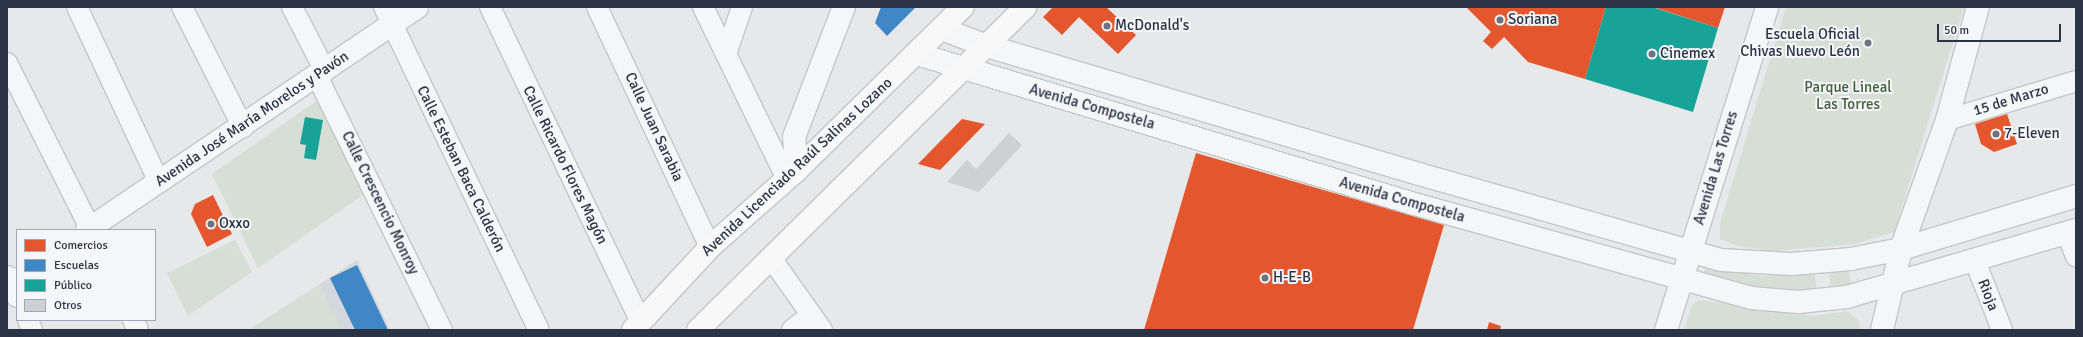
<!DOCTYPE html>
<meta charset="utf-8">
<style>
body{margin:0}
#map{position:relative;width:2083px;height:337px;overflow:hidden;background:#e6e8ea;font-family:Signika,sans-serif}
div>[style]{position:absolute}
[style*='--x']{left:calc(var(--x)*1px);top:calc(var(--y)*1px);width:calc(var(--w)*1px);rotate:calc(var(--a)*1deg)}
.built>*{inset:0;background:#d4d7dd}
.green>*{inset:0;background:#d6ded6}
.shops>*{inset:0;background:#e4572e}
.schools>*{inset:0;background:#3f88c5}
.public>*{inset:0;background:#17a398}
.building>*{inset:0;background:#ced0d3}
.roads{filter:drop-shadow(1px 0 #c4c6c8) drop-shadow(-1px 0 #c4c6c8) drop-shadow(0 1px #c4c6c8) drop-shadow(0 -1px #c4c6c8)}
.minor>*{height:20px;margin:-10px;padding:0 10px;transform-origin:10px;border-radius:10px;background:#f5f6f7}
.tertiary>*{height:22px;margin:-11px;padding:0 11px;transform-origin:11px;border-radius:11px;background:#f5f6f7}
.secondary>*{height:22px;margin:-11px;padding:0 11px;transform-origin:11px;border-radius:11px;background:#f8f8f8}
.dots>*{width:11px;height:11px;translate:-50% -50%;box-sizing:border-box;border:2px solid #f4f6f9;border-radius:50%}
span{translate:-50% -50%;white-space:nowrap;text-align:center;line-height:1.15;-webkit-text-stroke:4px #f4f6f9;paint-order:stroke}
.poi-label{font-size:15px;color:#2b3445}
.left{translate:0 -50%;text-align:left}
.right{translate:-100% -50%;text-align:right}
.park-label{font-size:15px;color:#3f6138}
.street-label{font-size:15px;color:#2b3445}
.frame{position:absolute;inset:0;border:8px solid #2b3445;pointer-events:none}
.legend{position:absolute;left:16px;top:229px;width:140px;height:92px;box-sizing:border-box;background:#f4f6f9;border:1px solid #a4a8b1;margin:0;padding:5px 7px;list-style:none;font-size:12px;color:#2b3445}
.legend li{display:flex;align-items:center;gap:8px;height:20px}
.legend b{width:20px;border:1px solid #a4a8b1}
.scale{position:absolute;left:1937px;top:24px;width:124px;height:18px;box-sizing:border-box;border:2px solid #2b3445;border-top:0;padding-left:5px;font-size:12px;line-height:14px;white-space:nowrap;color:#2b3445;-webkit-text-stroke:3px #f4f6f9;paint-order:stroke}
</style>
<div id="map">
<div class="built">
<i style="clip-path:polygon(357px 260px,390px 330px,249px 330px,320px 284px)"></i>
</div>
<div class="green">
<i style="clip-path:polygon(1786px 7px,1964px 7px,1894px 232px,1855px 244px,1774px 251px,1741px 247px,1720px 239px,1720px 223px)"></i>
<i style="clip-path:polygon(322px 97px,367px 192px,258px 268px,212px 174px)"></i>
<i style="clip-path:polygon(235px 240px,252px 272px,188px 316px,167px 273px)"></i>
<i style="clip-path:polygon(1705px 268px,1762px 276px,1814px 271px,1817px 291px,1759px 287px,1702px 277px)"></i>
<i style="clip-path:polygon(1848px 268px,1851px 285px,1831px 290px,1829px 270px)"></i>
<i style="clip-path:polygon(320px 284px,342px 330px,249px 330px)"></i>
<i style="clip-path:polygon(1699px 300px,1814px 316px,1847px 311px,1859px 321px,1861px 330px,1684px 330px,1692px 305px)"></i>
</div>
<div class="shops">
<i style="clip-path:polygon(1053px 7px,1106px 7px,1136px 35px,1118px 54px,1079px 17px,1062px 35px,1043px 17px)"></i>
<i style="clip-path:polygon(1466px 7px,1606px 7px,1585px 79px,1528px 62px,1504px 37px,1492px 49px,1483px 41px,1491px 32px)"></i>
<i style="clip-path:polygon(1653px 7px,1725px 7px,1718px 28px)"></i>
<i style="clip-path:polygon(2007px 114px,2017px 144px,1994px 152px,1981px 144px,1975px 124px)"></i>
<i style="clip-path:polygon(962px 119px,985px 124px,940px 170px,918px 164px)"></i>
<i style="clip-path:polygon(1196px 153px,1444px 225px,1413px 330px,1144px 330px)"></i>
<i style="clip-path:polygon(213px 195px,232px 234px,207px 247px,191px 214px,195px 204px)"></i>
<i style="clip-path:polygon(1489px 322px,1501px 326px,1500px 330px,1487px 330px)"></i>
</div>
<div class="schools">
<i style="clip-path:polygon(881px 7px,916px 7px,887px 36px,875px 23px)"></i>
<i style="clip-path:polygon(357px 265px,388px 330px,355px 330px,330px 278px)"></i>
</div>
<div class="public">
<i style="clip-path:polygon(1606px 7px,1652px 7px,1718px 28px,1693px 112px,1585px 79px)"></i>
<i style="clip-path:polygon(305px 117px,323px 120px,316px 160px,304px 158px,306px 145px,300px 144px)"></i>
</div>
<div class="building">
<i style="clip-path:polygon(1009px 133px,1022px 145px,979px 192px,947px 182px,967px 160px,976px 169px)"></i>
</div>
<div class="roads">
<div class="minor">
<i style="--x:77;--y:7;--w:193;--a:64.9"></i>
<i style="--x:182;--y:7;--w:135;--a:63.1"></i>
<i style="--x:292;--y:7;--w:72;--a:62.7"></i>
<i style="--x:384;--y:7;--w:358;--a:64.4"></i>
<i style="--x:490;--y:7;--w:349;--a:64.4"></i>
<i style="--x:597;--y:7;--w:265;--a:64.8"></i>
<i style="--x:703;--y:7;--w:191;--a:64"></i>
<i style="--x:726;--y:54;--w:50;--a:-71.2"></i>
<i style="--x:7;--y:63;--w:187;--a:63.3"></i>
<i style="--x:317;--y:76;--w:283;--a:63.8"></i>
<i style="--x:1947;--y:120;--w:135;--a:-16.8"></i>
<i style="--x:2067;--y:233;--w:25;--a:69"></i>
<i style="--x:771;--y:258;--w:88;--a:54.7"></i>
<i style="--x:1975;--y:261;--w:74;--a:68.6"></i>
<i style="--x:7;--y:276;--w:23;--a:65"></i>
<i style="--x:28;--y:320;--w:11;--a:68"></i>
<i style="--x:133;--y:320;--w:11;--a:63"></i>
<i style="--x:792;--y:330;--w:24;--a:-38"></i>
</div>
<div class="tertiary">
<i style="--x:942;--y:29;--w:48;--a:20.7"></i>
<i style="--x:987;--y:46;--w:451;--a:16.5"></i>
<i style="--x:1419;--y:174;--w:314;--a:15.9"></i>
<i style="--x:1721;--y:260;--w:71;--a:3.2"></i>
<i style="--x:1792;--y:264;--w:59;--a:-4.8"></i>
<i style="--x:1851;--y:259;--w:51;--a:-11.3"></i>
<i style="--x:1901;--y:249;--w:183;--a:-16.8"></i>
<i style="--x:917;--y:54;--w:516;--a:16.78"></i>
<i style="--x:1411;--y:203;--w:353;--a:15.6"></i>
<i style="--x:1751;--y:298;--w:47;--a:4.9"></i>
<i style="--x:1798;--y:302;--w:49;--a:-5.8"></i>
<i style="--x:1847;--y:297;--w:239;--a:-16.3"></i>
<i style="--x:796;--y:171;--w:34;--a:-93"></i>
<i style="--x:794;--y:137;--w:139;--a:-69"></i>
<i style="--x:87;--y:230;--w:398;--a:-34"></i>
<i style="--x:7;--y:286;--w:12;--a:-35"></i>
<i style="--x:1666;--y:330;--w:338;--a:-72.6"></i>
<i style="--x:1882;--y:330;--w:83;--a:-76.8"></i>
<i style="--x:1901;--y:249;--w:137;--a:-70.4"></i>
<i style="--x:1947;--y:120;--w:117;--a:-74.7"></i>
</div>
<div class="secondary">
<i style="--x:633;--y:330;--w:113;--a:-47.1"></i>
<i style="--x:710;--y:247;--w:115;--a:-41.5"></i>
<i style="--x:796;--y:171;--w:234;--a:-44.5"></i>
<i style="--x:698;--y:330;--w:460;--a:-44.6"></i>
</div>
</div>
<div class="dots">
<i style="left:1500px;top:20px;background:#6c737f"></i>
<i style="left:1107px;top:26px;background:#6c737f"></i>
<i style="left:1868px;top:43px;background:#6c737f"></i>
<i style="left:1652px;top:54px;background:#6c737f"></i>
<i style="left:1996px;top:134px;background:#6c737f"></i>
<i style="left:211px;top:224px;background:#6c737f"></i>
<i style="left:1265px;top:278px;background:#6c737f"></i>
</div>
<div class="poi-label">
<span class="left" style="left:1508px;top:20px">Soriana</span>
<span class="left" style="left:1115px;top:26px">McDonald's</span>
<span class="right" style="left:1860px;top:43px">Escuela Oficial<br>Chivas Nuevo León</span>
<span class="left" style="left:1660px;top:54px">Cinemex</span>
<span class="left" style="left:2004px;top:134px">7-Eleven</span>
<span class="left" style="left:219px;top:224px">Oxxo</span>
<span class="left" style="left:1273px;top:278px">H-E-B</span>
</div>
<div class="park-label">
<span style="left:1848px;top:96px">Parque Lineal<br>Las Torres</span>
</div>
<div class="street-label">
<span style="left:2011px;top:100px;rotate:-17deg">15 de Marzo</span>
<span style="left:1092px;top:107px;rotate:16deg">Avenida Compostela</span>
<span style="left:252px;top:119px;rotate:-34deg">Avenida José María Morelos y Pavón</span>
<span style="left:654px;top:127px;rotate:65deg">Calle Juan Sarabia</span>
<span style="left:565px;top:165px;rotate:64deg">Calle Ricardo Flores Magón</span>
<span style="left:797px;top:167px;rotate:-43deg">Avenida Licenciado Raúl Salinas Lozano</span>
<span style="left:1716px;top:168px;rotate:-73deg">Avenida Las Torres</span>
<span style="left:461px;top:169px;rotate:64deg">Calle Esteban Baca Calderón</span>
<span style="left:1402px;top:200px;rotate:16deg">Avenida Compostela</span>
<span style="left:380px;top:203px;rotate:64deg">Calle Crescencio Monroy</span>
<span style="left:1988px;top:295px;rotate:69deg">Rioja</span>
</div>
<div class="frame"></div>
<ul class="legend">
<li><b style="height:11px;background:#e4572e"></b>Comercios</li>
<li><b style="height:11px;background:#3f88c5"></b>Escuelas</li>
<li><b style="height:11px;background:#17a398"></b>Público</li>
<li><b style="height:11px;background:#ced0d3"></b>Otros</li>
</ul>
<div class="scale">50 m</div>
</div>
